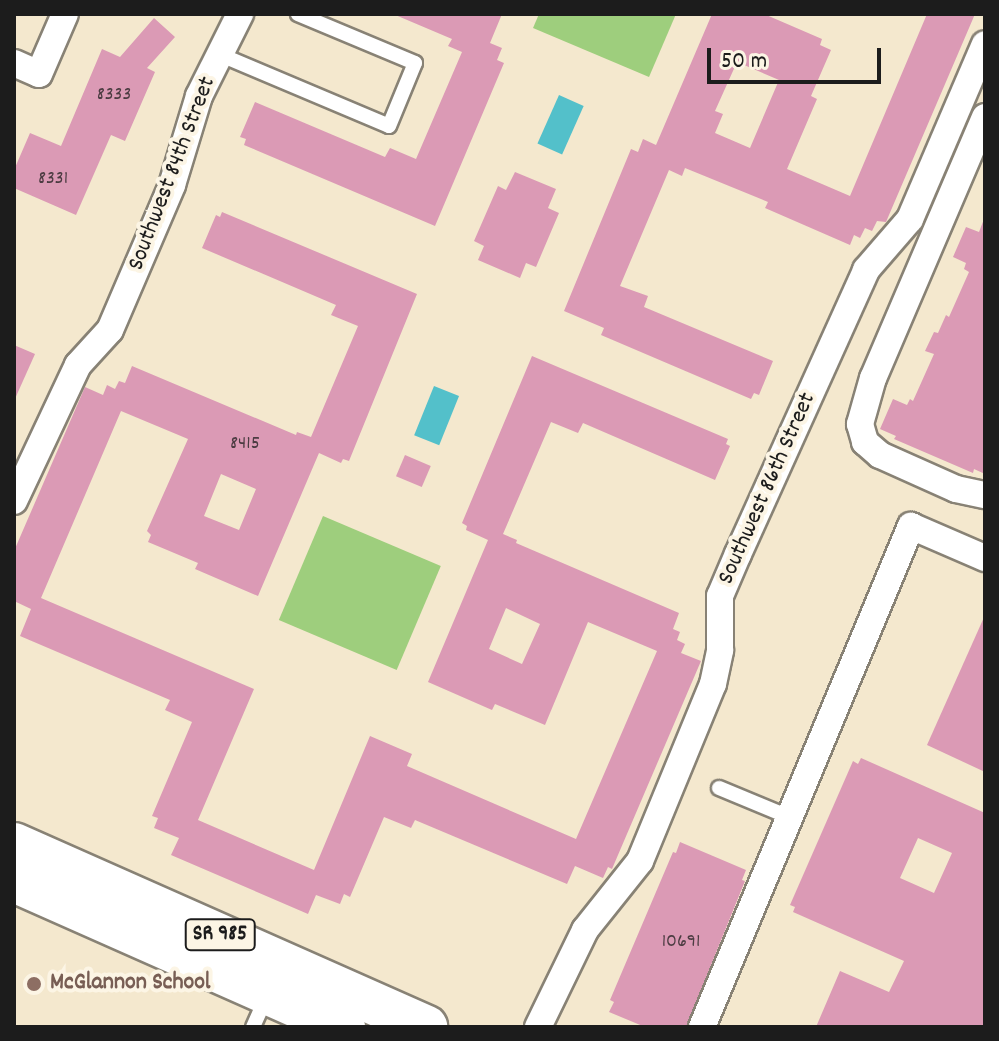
<!DOCTYPE html>
<style>
body{margin:0}
#map{position:relative;width:999px;height:1041px;overflow:hidden;background:#f4e8ce;font-family:Dekko,sans-serif}
div>[style]{position:absolute}
[style*='--x']{left:calc(var(--x)*1px);top:calc(var(--y)*1px);width:calc(var(--w)*1px);rotate:calc(var(--a)*1deg)}
.green>*{inset:0;background:#9ece7d;transform-origin:0 0}
.water>*{inset:0;background:#53c0ca;transform-origin:0 0}
.building>*{inset:0;background:#db9ab5;transform-origin:0 0}
.roads{filter:drop-shadow(2px 0 #888275) drop-shadow(-2px 0 #888275) drop-shadow(0 2px #888275) drop-shadow(0 -2px #888275)}
.lane>*{height:14px;margin:-7px;padding:0 7px;transform-origin:7px;border-radius:7px;background:#fff}
.street>*{height:26px;margin:-13px;padding:0 13px;transform-origin:13px;border-radius:13px;background:#fff}
.primary>*{height:42px;margin:-21px;padding:0 21px;transform-origin:21px;border-radius:21px;background:#fff}
.dots>*{width:22px;height:22px;translate:-50% -50%;box-sizing:border-box;border:4px solid #fcf5e5;border-radius:50%}
span{translate:-50% -50%;white-space:nowrap;text-align:center;line-height:1.15;-webkit-text-stroke:8px #fcf5e5;paint-order:stroke}
.number-label{font-size:20px;color:#4c3c42}
.number-label span{-webkit-text-stroke-width:0}
.shield-label span{padding:2px 6px;background:#fcf5e5;border:2px solid;border-radius:6px;-webkit-text-stroke-width:0}
.shield-label{font-size:22px;color:#1c1c1c;font-weight:700}
.street-label{font-size:24px;color:#1c1c1c}
.education-label{font-size:24px;color:#785e54;font-weight:700}
.left{translate:0 -50%;text-align:left}
.frame{position:absolute;inset:0;border:16px solid #1c1c1c;pointer-events:none}
.scale{position:absolute;left:707px;top:48px;width:174px;height:36px;box-sizing:border-box;border:4px solid #1c1c1c;border-top:0;padding-left:10px;font-size:24px;line-height:28px;white-space:nowrap;color:#1c1c1c;-webkit-text-stroke:6px #fcf5e5;paint-order:stroke}
</style>
<div id="map">
<div class="green">
<i style="clip-path:polygon(539px 14px,676px 14px,649px 77px,533px 28px)"></i>
<i style="left:323px;top:516px;width:128px;height:113px;rotate:23deg"></i>
</div>
<div class="water">
<i style="left:559px;top:95px;width:27px;height:53px;rotate:24deg"></i>
<i style="left:434px;top:386px;width:27px;height:53px;rotate:22deg"></i>
</div>
<div class="building">
<i style="clip-path:polygon(393px 14px,502px 14px,490px 43px,502px 48px,497px 60px,504px 63px,435px 226px,244px 145px,246px 139px,240px 137px,255px 102px,385px 157px,390px 148px,416px 159px,462px 52px,448px 46px,452px 39px)"></i>
<i style="clip-path:polygon(evenodd,712px 14px,764px 14px,822px 39px,820px 45px,831px 50px,811px 96px,817px 99px,787px 169px,850px 196px,927px 14px,975px 14px,886px 222px,877px 221px,872px 231px,865px 228px,860px 238px,854px 235px,850px 245px,765px 208px,768px 202px,685px 168px,682px 176px,669px 170px,620px 286px,648px 296px,644px 307px,773px 361px,759px 395px,754px 393px,751px 399px,601px 335px,604px 328px,564px 311px,631px 149px,638px 152px,643px 139px,656px 145px,712px 14px,737px 62px,779px 80px,750px 148px,715px 133px,723px 114px,715px 111px,737px 62px)"></i>
<i style="clip-path:polygon(154px 18px,175px 37px,147px 68px,155px 72px,125px 141px,111px 135px,76px 215px,14px 188px,14px 170px,30px 133px,61px 146px,102px 49px,120px 57px)"></i>
<i style="clip-path:polygon(515px 172px,556px 189px,548px 208px,559px 213px,536px 267px,526px 263px,520px 278px,478px 260px,484px 246px,474px 241px,498px 186px,506px 190px)"></i>
<i style="clip-path:polygon(evenodd,222px 212px,417px 294px,349px 461px,343px 459px,341px 463px,319px 453px,258px 596px,195px 569px,198px 563px,148px 542px,151px 535px,147px 531px,188px 439px,121px 411px,41px 598px,254px 689px,198px 820px,314px 870px,370px 736px,412px 754px,407px 766px,576px 839px,657px 651px,588px 622px,545px 725px,495px 704px,492px 710px,428px 682px,488px 540px,466px 530px,467px 526px,462px 523px,532px 356px,728px 439px,726px 444px,730px 446px,715px 480px,583px 423px,578px 433px,551px 422px,503px 534px,517px 540px,516px 543px,679px 613px,673px 629px,680px 632px,677px 640px,685px 644px,681px 653px,701px 661px,612px 869px,608px 867px,603px 878px,575px 866px,567px 884px,415px 820px,411px 828px,384px 817px,350px 897px,344px 894px,340px 904px,316px 895px,308px 914px,171px 855px,179px 838px,154px 828px,158px 818px,152px 816px,192px 722px,165px 710px,170px 700px,20px 636px,31px 609px,14px 601px,14px 551px,85px 387px,103px 395px,107px 385px,115px 389px,119px 381px,125px 383px,132px 366px,296px 435px,297px 432px,311px 437px,358px 326px,331px 315px,336px 305px,202px 248px,216px 215px,220px 217px,222px 212px,221px 474px,256px 489px,239px 530px,204px 516px,221px 474px,222px 212px,506px 608px,540px 624px,522px 664px,489px 649px,506px 608px)"></i>
<i style="clip-path:polygon(984px 219px,985px 219px,985px 474px,974px 469px,973px 473px,894px 439px,896px 436px,880px 429px,893px 399px,907px 405px,910px 399px,913px 401px,934px 354px,925px 351px,934px 332px,938px 333px,946px 315px,949px 317px,969px 272px,964px 269px,966px 263px,953px 257px,966px 227px,979px 232px)"></i>
<i style="clip-path:polygon(14px 345px,35px 354px,14px 401px)"></i>
<i style="left:405px;top:455px;width:28px;height:23px;rotate:23deg"></i>
<i style="clip-path:polygon(985px 615px,985px 772px,927px 745px)"></i>
<i style="clip-path:polygon(evenodd,861px 758px,985px 813px,985px 1027px,816px 1027px,840px 971px,889px 992px,904px 961px,793px 912px,795px 907px,790px 905px,853px 761px,858px 764px,861px 758px,918px 838px,952px 853px,934px 893px,900px 878px,918px 838px)"></i>
<i style="clip-path:polygon(680px 842px,746px 870px,742px 880px,745px 881px,686px 1027px,645px 1027px,609px 1012px,614px 1002px,610px 1000px,673px 852px,676px 853px)"></i>
</div>
<div class="roads">
<div class="lane">
<i style="--x:221;--y:55;--w:182;--a:22.9"></i>
<i style="--x:389;--y:126;--w:68;--a:-67.6"></i>
<i style="--x:415;--y:63;--w:127;--a:-157.3"></i>
<i style="--x:719;--y:788;--w:76;--a:22.5"></i>
<i style="--x:253;--y:1027;--w:32;--a:-66"></i>
</div>
<div class="street">
<i style="--x:14;--y:63;--w:27;--a:24"></i>
<i style="--x:39;--y:74;--w:65;--a:-66.6"></i>
<i style="--x:985;--y:117;--w:284;--a:113.2"></i>
<i style="--x:873;--y:378;--w:48;--a:105.8"></i>
<i style="--x:860;--y:424;--w:19;--a:74"></i>
<i style="--x:865;--y:442;--w:20;--a:41"></i>
<i style="--x:880;--y:455;--w:83;--a:24.1"></i>
<i style="--x:956;--y:489;--w:30;--a:12"></i>
<i style="--x:14;--y:501;--w:150;--a:-64.8"></i>
<i style="--x:78;--y:365;--w:47;--a:-47.6"></i>
<i style="--x:110;--y:330;--w:158;--a:-66.8"></i>
<i style="--x:172;--y:185;--w:93;--a:-73.1"></i>
<i style="--x:199;--y:96;--w:92;--a:-63.4"></i>
<i style="--x:538;--y:1027;--w:108;--a:-64.1"></i>
<i style="--x:585;--y:930;--w:88;--a:-51.4"></i>
<i style="--x:640;--y:861;--w:191;--a:-67.6"></i>
<i style="--x:713;--y:684;--w:35;--a:-78"></i>
<i style="--x:720;--y:650;--w:54;--a:-90"></i>
<i style="--x:720;--y:596;--w:46;--a:-66.8"></i>
<i style="--x:738;--y:554;--w:312;--a:-65.7"></i>
<i style="--x:866;--y:270;--w:67;--a:-49.2"></i>
<i style="--x:910;--y:219;--w:190;--a:-66.8"></i>
<i style="--x:702;--y:1027;--w:543;--a:-67.36"></i>
<i style="--x:911;--y:526;--w:81;--a:23.4"></i>
</div>
<div class="primary">
<i style="--x:14;--y:844;--w:451;--a:23.9"></i>
<i style="--x:14;--y:881;--w:361;--a:23.9"></i>
</div>
</div>
<div class="dots">
<i style="left:34px;top:984px;background:#8d6e63"></i>
</div>
<div class="number-label">
<span style="left:114px;top:95px">8333</span>
<span style="left:53px;top:179px">8331</span>
<span style="left:245px;top:444px">8415</span>
<span style="left:681px;top:942px">10691</span>
</div>
<div class="shield-label">
<span style="left:220px;top:935px">SR 985</span>
</div>
<div class="street-label">
<span style="left:173px;top:174px;rotate:-69deg">Southwest 84th Street</span>
<span style="left:768px;top:489px;rotate:-66deg">Southwest 86th Street</span>
</div>
<div class="education-label">
<span class="left" style="left:50px;top:984px">McGlannon School</span>
</div>
<div class="frame"></div>
<div class="scale">50 m</div>
</div>
